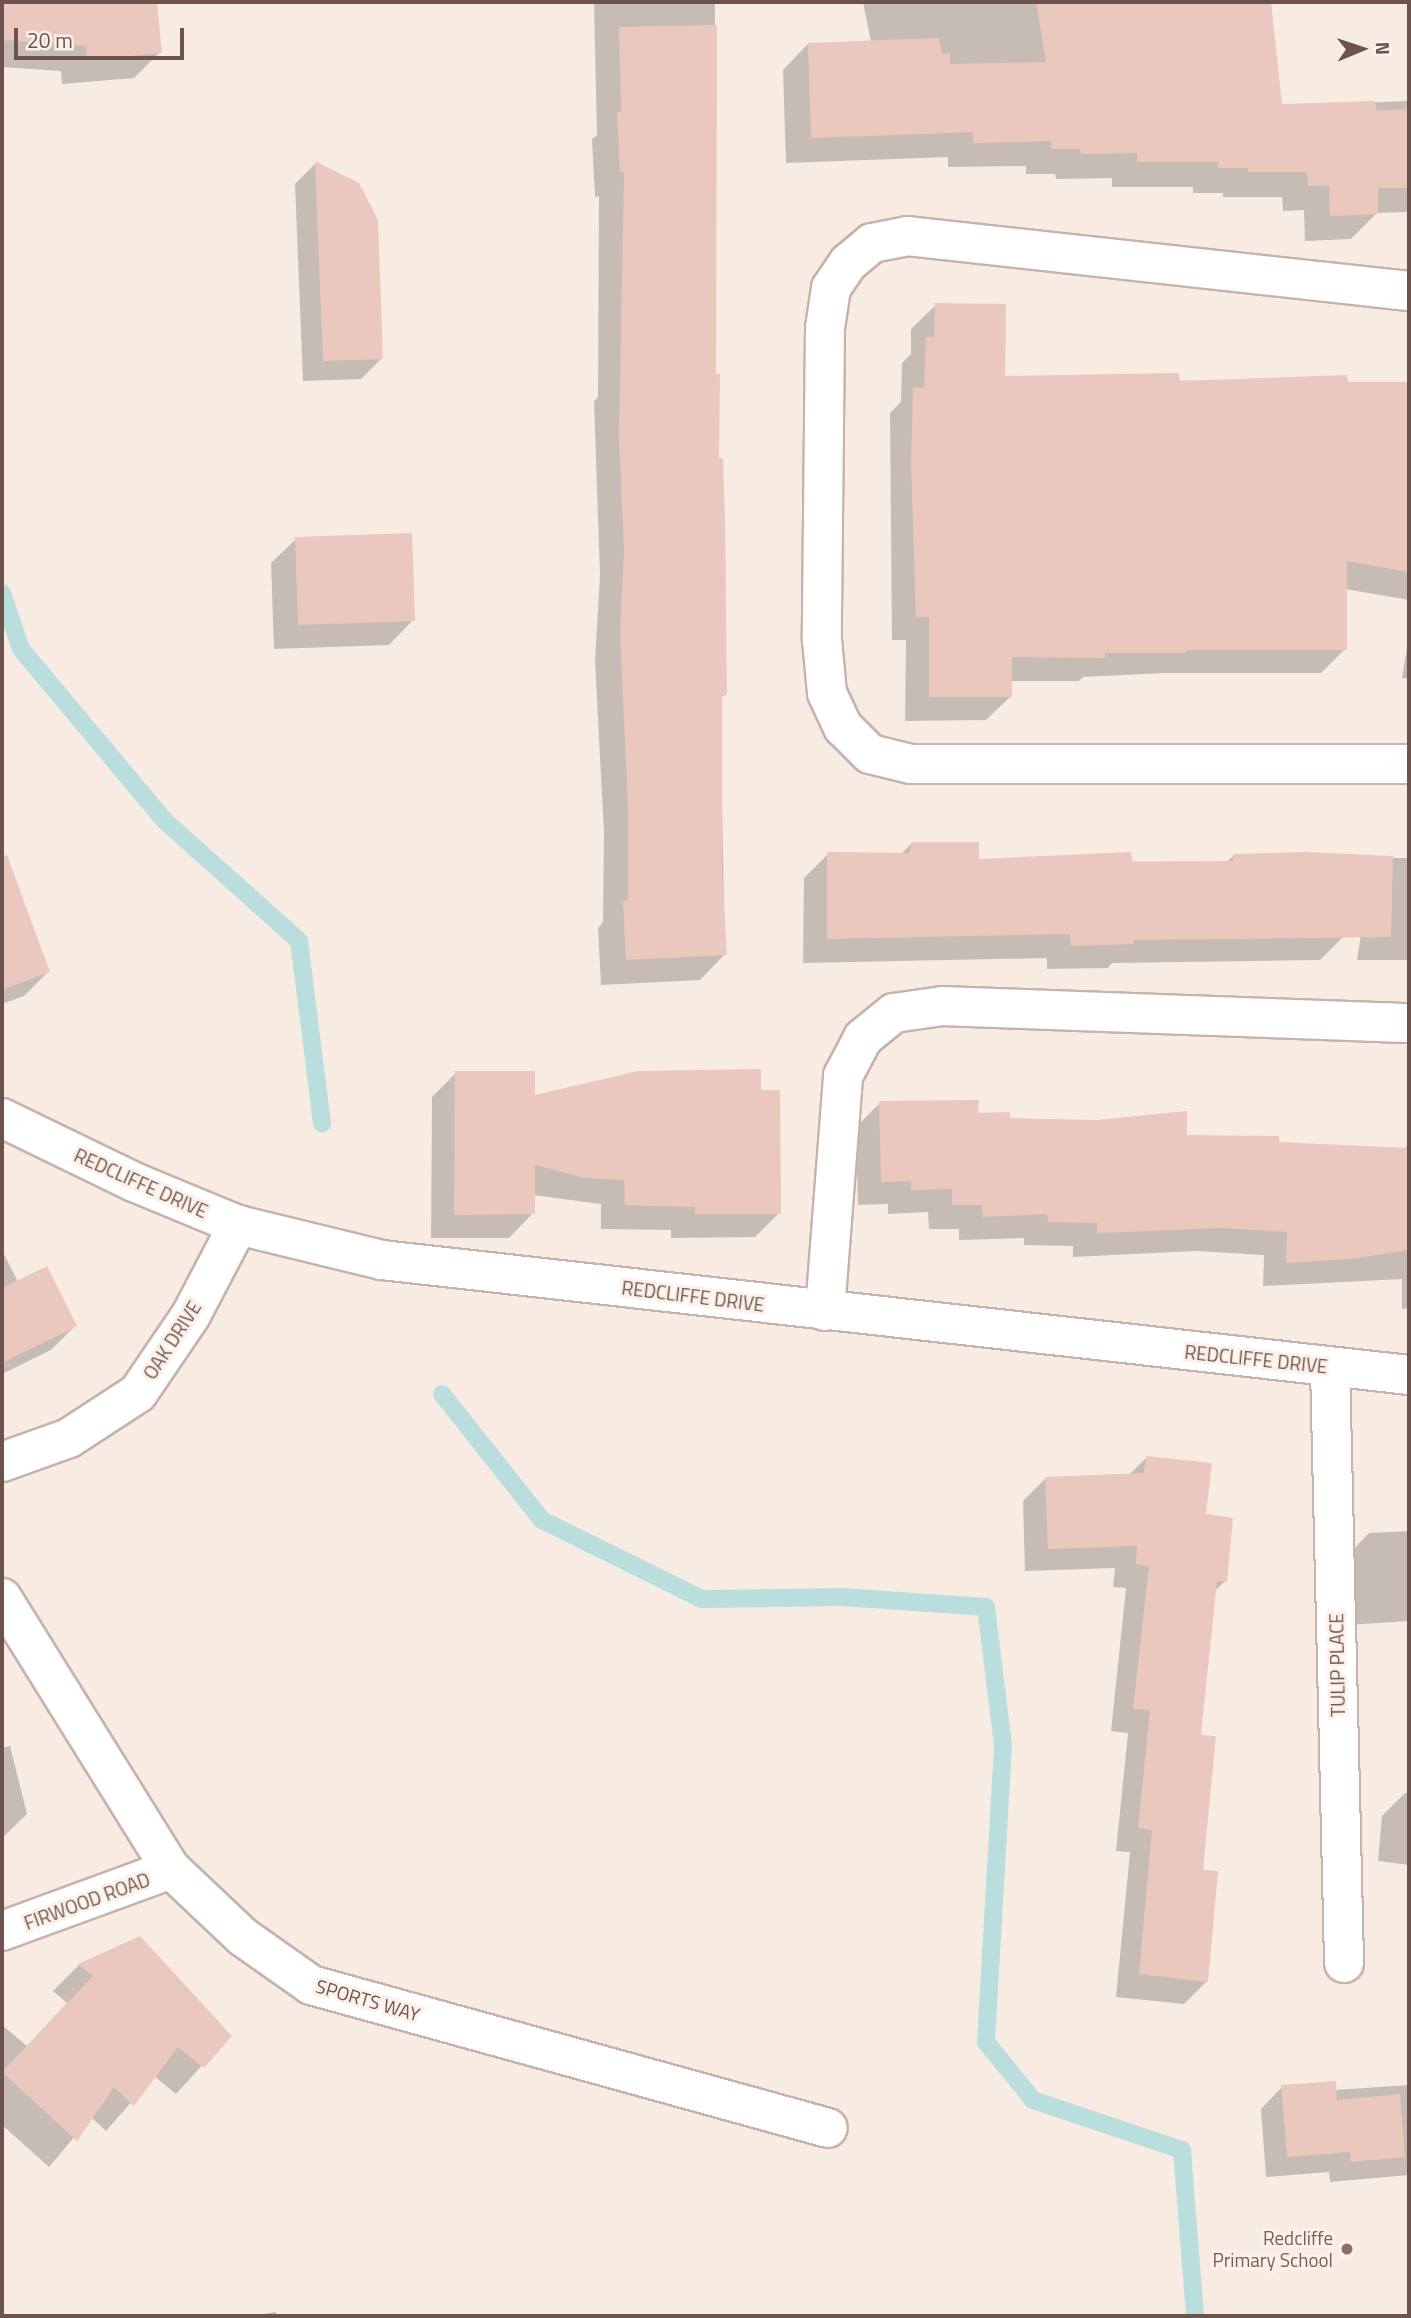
<!DOCTYPE html>
<style>
body{margin:0}
#map{position:relative;width:1411px;height:2318px;overflow:hidden;background:#f8ece2;font-family:"Titillium Web",sans-serif}
div>[style]{position:absolute}
[style*='--x']{left:calc(var(--x)*1px);top:calc(var(--y)*1px);width:calc(var(--w)*1px);rotate:calc(var(--a)*1deg)}
.shadow>*{inset:0;background:#0003}
.stream>*{height:18px;margin:-9px;padding:0 9px;transform-origin:9px;border-radius:9px;background:#badede}
.building>*{inset:0;background:#eac8be;transform-origin:0 0}
.roads{filter:drop-shadow(2px 0 #c7b3ac) drop-shadow(-2px 0 #c7b3ac) drop-shadow(0 2px #c7b3ac) drop-shadow(0 -2px #c7b3ac)}
.street>*{height:38px;margin:-19px;padding:0 19px;transform-origin:19px;border-radius:19px;background:#fff}
.dots>*{width:19px;height:19px;translate:-50% -50%;box-sizing:border-box;border:4px solid #fcf1e8;border-radius:50%}
span{translate:-50% -50%;white-space:nowrap;text-align:center;line-height:1.15;-webkit-text-stroke:6px #fcf1e8;paint-order:stroke}
.street-label{font-size:19px;color:#6c534d}
.education-label{font-size:19px;color:#785e54}
.right{translate:-100% -50%;text-align:right}
.frame{position:absolute;inset:0;border:4px solid #6c534d;pointer-events:none}
.north{position:absolute;left:1327px;top:14px;width:70px;height:70px;-webkit-text-stroke:5px #fcf1e8;paint-order:stroke;rotate:88deg;font-size:19px;font-weight:700;line-height:28px;text-align:center;color:#6c534d}
.north::after{content:'';display:block;margin:auto;width:24px;height:32px;background:#6c534d;clip-path:polygon(50% 0,100% 100%,50% 72%,0 100%)}
.scale{position:absolute;left:14px;top:28px;width:170px;height:32px;box-sizing:border-box;border:4px solid #6c534d;border-top:0;padding-left:9px;font-size:21px;line-height:24px;white-space:nowrap;color:#6c534d;-webkit-text-stroke:5px #fcf1e8;paint-order:stroke}
</style>
<div id="map">
<div class="shadow">
<i style="clip-path:polygon(2px 2px,155px 2px,160px 52px,134px 78px,62px 84px,61px 71px,2px 67px)"></i>
<i style="clip-path:polygon(594px 2px,715px 2px,714px 375px,725px 694px,720px 699px,725px 954px,700px 980px,601px 985px,598px 928px,603px 922px,604px 833px,595px 661px,600px 575px,594px 401px,598px 397px,599px 196px,595px 197px,592px 139px,597px 135px)"></i>
<i style="clip-path:polygon(863px 2px,1269px 2px,1280px 106px,1409px 101px,1409px 212px,1377px 213px,1351px 239px,1305px 241px,1304px 210px,1283px 211px,1282px 197px,1223px 197px,1223px 193px,1193px 193px,1193px 187px,1112px 187px,1112px 178px,1056px 179px,1055px 174px,1026px 174px,1026px 166px,948px 167px,948px 157px,786px 163px,783px 70px,808px 44px,871px 42px)"></i>
<i style="clip-path:polygon(315px 164px,382px 358px,361px 379px,303px 381px,295px 184px)"></i>
<i style="clip-path:polygon(936px 305px,1004px 378px,1409px 384px,1409px 600px,1345px 589px,1345px 649px,1321px 673px,1164px 673px,1083px 677px,1079px 681px,1011px 681px,1011px 696px,986px 720px,905px 721px,906px 640px,892px 640px,890px 413px,901px 402px,902px 363px,911px 354px,911px 329px)"></i>
<i style="clip-path:polygon(296px 539px,413px 620px,389px 645px,274px 649px,271px 563px)"></i>
<i style="clip-path:polygon(1409px 634px,1409px 679px,1402px 678px)"></i>
<i style="clip-path:polygon(911px 844px,977px 861px,1227px 862px,1233px 856px,1345px 935px,1320px 960px,1112px 963px,1108px 968px,1047px 969px,1047px 958px,803px 963px,804px 878px,828px 854px,901px 854px)"></i>
<i style="clip-path:polygon(1393px 858px,1409px 858px,1409px 960px,1357px 960px,1369px 882px)"></i>
<i style="clip-path:polygon(25px 911px,48px 972px,24px 996px,2px 1004px,2px 919px)"></i>
<i style="clip-path:polygon(456px 1073px,533px 1098px,759px 1092px,779px 1213px,755px 1237px,671px 1238px,671px 1230px,601px 1229px,601px 1204px,533px 1195px,533px 1213px,509px 1238px,431px 1238px,432px 1097px)"></i>
<i style="clip-path:polygon(880px 1103px,1185px 1137px,1403px 1150px,1409px 1144px,1409px 1308px,1402px 1309px,1402px 1279px,1263px 1286px,1264px 1255px,1195px 1251px,1073px 1257px,1073px 1246px,1024px 1245px,1024px 1238px,959px 1240px,959px 1229px,929px 1229px,928px 1212px,888px 1214px,888px 1204px,858px 1205px,856px 1127px)"></i>
<i style="clip-path:polygon(2px 1250px,18px 1282px,75px 1326px,51px 1350px,2px 1374px)"></i>
<i style="clip-path:polygon(1146px 1458px,1204px 1516px,1225px 1581px,1214px 1592px,1199px 1736px,1207px 1981px,1184px 2004px,1116px 1997px,1130px 1852px,1116px 1851px,1128px 1733px,1111px 1731px,1126px 1588px,1113px 1587px,1115px 1568px,1025px 1571px,1023px 1501px,1046px 1478px,1129px 1475px)"></i>
<i style="clip-path:polygon(1409px 1531px,1409px 1621px,1348px 1625px,1346px 1557px,1369px 1533px)"></i>
<i style="clip-path:polygon(10px 1746px,27px 1814px,2px 1838px,2px 1748px)"></i>
<i style="clip-path:polygon(1405px 1793px,1409px 1793px,1409px 1865px,1378px 1861px,1382px 1816px)"></i>
<i style="clip-path:polygon(140px 1938px,229px 2036px,176px 2094px,154px 2076px,106px 2131px,91px 2117px,49px 2167px,2px 2125px,2px 2025px,27px 2046px,67px 2003px,53px 1991px,79px 1965px)"></i>
<i style="clip-path:polygon(1409px 2085px,1409px 2175px,1330px 2182px,1329px 2172px,1266px 2177px,1261px 2109px,1282px 2087px,1335px 2090px)"></i>
<i style="clip-path:polygon(276px 2312px,276px 2316px,251px 2316px)"></i>
</div>
<div class="stream">
<i style="--x:2;--y:593;--w:59;--a:71.3"></i>
<i style="--x:21;--y:649;--w:224;--a:50.1"></i>
<i style="--x:165;--y:821;--w:180;--a:41.8"></i>
<i style="--x:299;--y:941;--w:184;--a:82.8"></i>
<i style="--x:442;--y:1394;--w:161;--a:51.6"></i>
<i style="--x:542;--y:1520;--w:178;--a:26.3"></i>
<i style="--x:702;--y:1599;--w:141;--a:-0.8"></i>
<i style="--x:843;--y:1597;--w:143;--a:4"></i>
<i style="--x:986;--y:1607;--w:140;--a:83"></i>
<i style="--x:1003;--y:1746;--w:296;--a:93.3"></i>
<i style="--x:986;--y:2042;--w:75;--a:51"></i>
<i style="--x:1033;--y:2100;--w:157;--a:18.6"></i>
<i style="--x:1182;--y:2150;--w:167;--a:85.5"></i>
</div>
<div class="building">
<i style="clip-path:polygon(2px 2px,157px 2px,162px 53px,87px 60px,86px 46px,2px 40px)"></i>
<i style="clip-path:polygon(1036px 2px,1271px 2px,1282px 104px,1375px 101px,1376px 111px,1409px 109px,1409px 188px,1378px 188px,1378px 214px,1330px 216px,1329px 185px,1308px 186px,1307px 172px,1248px 172px,1248px 168px,1218px 168px,1218px 162px,1137px 162px,1137px 153px,1081px 154px,1080px 149px,1051px 149px,1051px 141px,973px 143px,973px 132px,811px 138px,808px 43px,939px 38px,942px 54px,950px 53px,950px 64px,1046px 62px)"></i>
<i style="clip-path:polygon(717px 25px,716px 374px,720px 374px,719px 458px,723px 458px,725px 521px,727px 695px,722px 695px,722px 868px,727px 955px,626px 960px,623px 901px,628px 900px,628px 807px,620px 634px,624px 549px,619px 438px,624px 172px,620px 172px,617px 112px,621px 112px,619px 27px)"></i>
<i style="clip-path:polygon(315px 161px,359px 183px,378px 220px,383px 359px,323px 361px)"></i>
<i style="clip-path:polygon(935px 303px,1006px 304px,1005px 376px,1179px 373px,1180px 381px,1347px 375px,1348px 382px,1409px 382px,1409px 572px,1347px 561px,1347px 650px,1186px 650px,1186px 653px,1105px 653px,1105px 658px,1012px 657px,1012px 697px,929px 697px,929px 617px,916px 617px,911px 462px,913px 387px,924px 388px,926px 337px,934px 337px)"></i>
<i style="left:412px;top:533px;width:88px;height:117px;rotate:88deg"></i>
<i style="clip-path:polygon(911px 842px,979px 842px,979px 859px,1131px 852px,1132px 862px,1233px 861px,1233px 854px,1305px 852px,1393px 856px,1391px 937px,1133px 940px,1134px 944px,1071px 946px,1070px 934px,827px 939px,827px 852px,910px 853px)"></i>
<i style="clip-path:polygon(7px 855px,50px 972px,2px 990px,2px 856px)"></i>
<i style="clip-path:polygon(761px 1069px,761px 1090px,780px 1090px,781px 1214px,695px 1214px,695px 1207px,625px 1205px,624px 1180px,585px 1178px,535px 1165px,535px 1214px,454px 1215px,455px 1071px,535px 1071px,535px 1095px,638px 1071px)"></i>
<i style="clip-path:polygon(979px 1100px,978px 1113px,1010px 1112px,1010px 1118px,1097px 1120px,1187px 1111px,1187px 1135px,1279px 1136px,1279px 1142px,1409px 1148px,1409px 1250px,1351px 1259px,1286px 1263px,1287px 1232px,1221px 1228px,1097px 1233px,1097px 1223px,1048px 1222px,1047px 1214px,983px 1217px,982px 1205px,952px 1205px,952px 1189px,911px 1190px,911px 1181px,881px 1182px,879px 1101px)"></i>
<i style="clip-path:polygon(47px 1266px,77px 1326px,2px 1363px,2px 1288px)"></i>
<i style="clip-path:polygon(1146px 1456px,1212px 1463px,1206px 1514px,1233px 1518px,1227px 1582px,1217px 1581px,1201px 1735px,1216px 1736px,1203px 1870px,1218px 1871px,1208px 1982px,1139px 1974px,1152px 1830px,1138px 1828px,1150px 1710px,1133px 1709px,1149px 1566px,1136px 1564px,1137px 1546px,1048px 1549px,1045px 1477px,1144px 1473px)"></i>
<i style="clip-path:polygon(140px 1936px,232px 2036px,204px 2068px,178px 2047px,134px 2106px,114px 2087px,77px 2141px,2px 2072px,93px 1976px,78px 1964px)"></i>
<i style="clip-path:polygon(1336px 2081px,1337px 2100px,1400px 2094px,1405px 2157px,1351px 2162px,1350px 2152px,1287px 2157px,1281px 2085px)"></i>
</div>
<div class="roads">
<div class="street">
<i style="--x:1409;--y:291;--w:504;--a:-173.74"></i>
<i style="--x:908;--y:236;--w:37;--a:169"></i>
<i style="--x:872;--y:243;--w:31;--a:140"></i>
<i style="--x:848;--y:263;--w:30;--a:124"></i>
<i style="--x:831;--y:288;--w:40;--a:98.5"></i>
<i style="--x:825;--y:328;--w:312;--a:90.6"></i>
<i style="--x:822;--y:640;--w:53;--a:84.6"></i>
<i style="--x:827;--y:693;--w:38;--a:65"></i>
<i style="--x:843;--y:727;--w:38;--a:45"></i>
<i style="--x:870;--y:754;--w:42;--a:13.7"></i>
<i style="--x:911;--y:764;--w:498;--a:0"></i>
<i style="--x:2;--y:1118;--w:147;--a:25.9"></i>
<i style="--x:134;--y:1182;--w:113;--a:22.5"></i>
<i style="--x:238;--y:1225;--w:148;--a:13.7"></i>
<i style="--x:382;--y:1260;--w:1033;--a:6.39"></i>
<i style="--x:825;--y:1311;--w:236;--a:-85.6"></i>
<i style="--x:843;--y:1076;--w:43;--a:-62.2"></i>
<i style="--x:863;--y:1038;--w:40;--a:-39"></i>
<i style="--x:894;--y:1013;--w:49;--a:-8.3"></i>
<i style="--x:942;--y:1006;--w:467;--a:2.1"></i>
<i style="--x:1330;--y:1367;--w:596;--a:88.65"></i>
<i style="--x:2;--y:1462;--w:71;--a:-19.7"></i>
<i style="--x:69;--y:1438;--w:82;--a:-33.1"></i>
<i style="--x:138;--y:1393;--w:94;--a:-55.8"></i>
<i style="--x:191;--y:1315;--w:102;--a:-62.4"></i>
<i style="--x:2;--y:1598;--w:319;--a:58.1"></i>
<i style="--x:171;--y:1869;--w:99;--a:43.4"></i>
<i style="--x:243;--y:1937;--w:83;--a:35.2"></i>
<i style="--x:311;--y:1985;--w:536;--a:15.46"></i>
<i style="--x:2;--y:1931;--w:180;--a:-20.1"></i>
</div>
</div>
<div class="dots">
<i style="left:1347px;top:2249px;background:#8d6e63"></i>
</div>
<div class="street-label">
<span style="left:141px;top:1183px;rotate:24deg">REDCLIFFE DRIVE</span>
<span style="left:693px;top:1296px;rotate:7deg">REDCLIFFE DRIVE</span>
<span style="left:172px;top:1340px;rotate:-57deg">OAK DRIVE</span>
<span style="left:1256px;top:1359px;rotate:6deg">REDCLIFFE DRIVE</span>
<span style="left:1337px;top:1665px;rotate:-91deg">TULIP PLACE</span>
<span style="left:87px;top:1901px;rotate:-20deg">FIRWOOD ROAD</span>
<span style="left:368px;top:2000px;rotate:16deg">SPORTS WAY</span>
</div>
<div class="education-label">
<span class="right" style="left:1333px;top:2249px">Redcliffe<br>Primary School</span>
</div>
<div class="frame"></div>
<div class="north">N</div>
<div class="scale">20 m</div>
</div>
